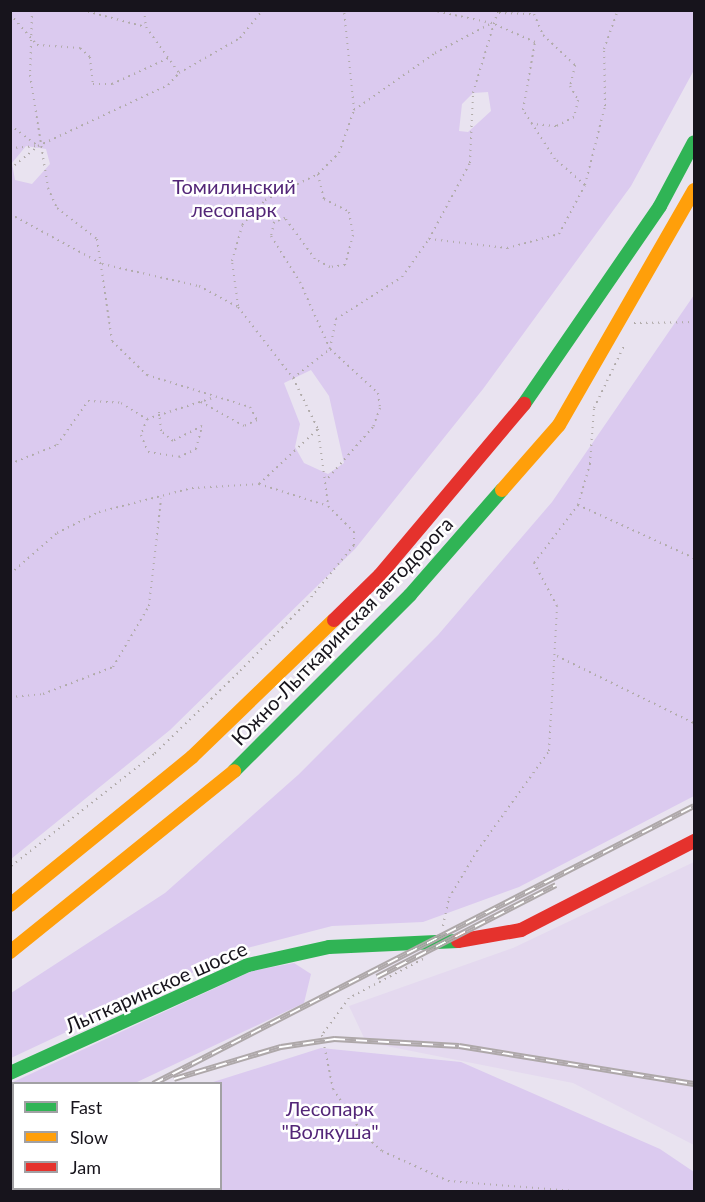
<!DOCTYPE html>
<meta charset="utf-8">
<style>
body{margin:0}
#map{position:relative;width:705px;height:1202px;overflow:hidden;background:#e9e3f0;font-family:Lato,sans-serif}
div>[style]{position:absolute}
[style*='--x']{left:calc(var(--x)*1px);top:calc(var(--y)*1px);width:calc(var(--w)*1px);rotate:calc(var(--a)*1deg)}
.built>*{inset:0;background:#e4d9ef}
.green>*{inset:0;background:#dbcaef}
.path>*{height:2px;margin-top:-1px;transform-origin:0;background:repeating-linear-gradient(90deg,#b1abaa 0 1.5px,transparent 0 6px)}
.fast>*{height:14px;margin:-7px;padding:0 7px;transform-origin:7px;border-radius:7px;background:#30b455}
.slow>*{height:14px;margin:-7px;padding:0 7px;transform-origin:7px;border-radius:7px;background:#ff9f0a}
.jam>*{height:14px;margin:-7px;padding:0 7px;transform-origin:7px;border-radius:7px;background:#e5322d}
.rail>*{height:6px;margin-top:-3px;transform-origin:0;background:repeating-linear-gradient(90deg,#fff 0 11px,#aea8a9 0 22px);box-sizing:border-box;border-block:2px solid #aea8a9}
span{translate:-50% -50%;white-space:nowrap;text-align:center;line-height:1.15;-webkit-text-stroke:5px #fff;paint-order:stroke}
.park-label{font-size:20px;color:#532678}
.street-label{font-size:20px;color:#17141c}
.frame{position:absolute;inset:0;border:12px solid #17141c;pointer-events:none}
.legend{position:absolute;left:12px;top:1082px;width:210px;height:108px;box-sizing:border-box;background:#fff;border:2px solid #a2a1a4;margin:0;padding:8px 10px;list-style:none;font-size:18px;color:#17141c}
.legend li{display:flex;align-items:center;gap:12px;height:30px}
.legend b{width:30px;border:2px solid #a2a1a4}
</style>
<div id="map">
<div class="built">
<i style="clip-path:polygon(694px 862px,694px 1145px,573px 1083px,366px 1042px,349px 1006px,513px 948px)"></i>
</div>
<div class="green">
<i style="clip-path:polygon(evenodd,11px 10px,694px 11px,694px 70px,631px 186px,483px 389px,355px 549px,170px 730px,11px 859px,11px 10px,488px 92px,491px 111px,468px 132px,459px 131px,462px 104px,473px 93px,488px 92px,11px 10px,26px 146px,46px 149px,50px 164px,32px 184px,15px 180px,12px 163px,26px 146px,11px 10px,311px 370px,329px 396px,344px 463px,328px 474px,304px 463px,295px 447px,300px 424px,284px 383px,311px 370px)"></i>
<i style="clip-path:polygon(694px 295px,694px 796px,519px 887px,423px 922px,332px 926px,243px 949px,11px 1058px,11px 993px,165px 893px,298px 775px,438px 635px,552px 502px)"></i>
<i style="clip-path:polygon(294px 963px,311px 974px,304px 1003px,135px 1083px,14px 1084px,11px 1143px,11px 1083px,252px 971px)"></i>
<i style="clip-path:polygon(321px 1048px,461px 1062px,660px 1149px,694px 1172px,694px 1191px,11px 1191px,13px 1171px,14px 1188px,220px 1188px,220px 1084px,210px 1083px)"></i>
</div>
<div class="path">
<i style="--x:32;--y:10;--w:65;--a:91.8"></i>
<i style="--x:30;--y:75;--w:114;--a:80.9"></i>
<i style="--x:48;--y:188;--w:22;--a:66"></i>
<i style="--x:57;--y:208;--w:51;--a:37.8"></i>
<i style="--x:97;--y:239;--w:103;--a:81.6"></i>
<i style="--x:112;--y:341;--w:49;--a:44.2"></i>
<i style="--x:147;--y:375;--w:108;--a:17.3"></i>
<i style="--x:250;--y:407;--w:15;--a:62"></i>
<i style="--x:257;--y:420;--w:14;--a:155"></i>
<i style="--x:244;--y:426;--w:51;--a:-150.9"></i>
<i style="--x:82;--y:10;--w:66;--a:14.9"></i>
<i style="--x:144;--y:10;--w:17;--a:83"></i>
<i style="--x:146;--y:27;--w:57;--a:54.3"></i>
<i style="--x:499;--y:13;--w:35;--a:2"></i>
<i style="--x:534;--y:14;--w:23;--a:67"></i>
<i style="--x:543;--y:35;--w:44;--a:43.2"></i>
<i style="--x:575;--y:65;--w:22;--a:103"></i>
<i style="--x:570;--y:86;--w:16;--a:60"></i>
<i style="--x:578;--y:100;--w:17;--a:103"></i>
<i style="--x:574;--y:117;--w:20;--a:153"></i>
<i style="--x:556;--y:126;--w:25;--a:-175"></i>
<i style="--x:10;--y:14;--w:41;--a:48.9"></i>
<i style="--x:37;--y:45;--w:43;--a:4"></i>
<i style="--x:80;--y:48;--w:13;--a:42"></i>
<i style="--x:90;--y:57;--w:27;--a:84"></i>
<i style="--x:93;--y:84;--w:19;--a:0"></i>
<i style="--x:112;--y:84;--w:65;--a:-24.6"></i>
<i style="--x:354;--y:110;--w:99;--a:-35.1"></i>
<i style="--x:435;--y:53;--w:64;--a:-27.8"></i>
<i style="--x:10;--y:125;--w:35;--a:37"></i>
<i style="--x:10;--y:148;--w:28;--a:-4"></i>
<i style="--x:10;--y:169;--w:36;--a:-39"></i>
<i style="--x:38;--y:146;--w:144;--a:-25.1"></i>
<i style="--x:168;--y:85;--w:16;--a:-47"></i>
<i style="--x:179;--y:73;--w:70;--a:-29.8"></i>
<i style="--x:240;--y:38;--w:36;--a:-51"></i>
<i style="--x:318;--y:174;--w:26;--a:77"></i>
<i style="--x:324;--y:199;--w:28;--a:27"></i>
<i style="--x:349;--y:212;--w:23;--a:80"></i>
<i style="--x:353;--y:235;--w:31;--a:105"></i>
<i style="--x:345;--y:265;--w:15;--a:172"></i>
<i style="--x:330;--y:267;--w:17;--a:-152"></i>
<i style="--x:315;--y:259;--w:51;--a:-126.2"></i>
<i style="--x:285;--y:218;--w:12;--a:160"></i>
<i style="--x:274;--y:222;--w:14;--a:102"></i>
<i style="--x:271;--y:236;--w:54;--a:57.8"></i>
<i style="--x:300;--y:282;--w:73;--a:65.9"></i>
<i style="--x:330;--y:349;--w:65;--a:42.5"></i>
<i style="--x:378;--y:393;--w:15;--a:82"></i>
<i style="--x:380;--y:408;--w:20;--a:110"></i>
<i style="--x:373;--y:427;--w:68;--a:131.4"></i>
<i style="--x:585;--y:185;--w:81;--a:-75.8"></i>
<i style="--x:605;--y:106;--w:57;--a:-91"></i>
<i style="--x:604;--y:49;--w:41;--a:-70.3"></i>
<i style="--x:10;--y:214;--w:105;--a:28.5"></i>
<i style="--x:102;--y:264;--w:99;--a:12.8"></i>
<i style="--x:199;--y:286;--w:44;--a:28.3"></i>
<i style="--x:238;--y:307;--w:90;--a:52.2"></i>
<i style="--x:293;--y:378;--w:57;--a:63.9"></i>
<i style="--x:318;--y:429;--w:77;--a:82.5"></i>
<i style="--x:429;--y:239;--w:79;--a:6.6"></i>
<i style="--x:507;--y:248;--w:54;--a:-15.1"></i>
<i style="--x:559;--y:234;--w:55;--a:-62"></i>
<i style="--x:585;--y:185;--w:40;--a:-139"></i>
<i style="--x:555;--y:159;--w:59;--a:-123.1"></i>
<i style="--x:523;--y:110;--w:69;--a:-80"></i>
<i style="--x:535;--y:42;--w:47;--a:-156.2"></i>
<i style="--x:492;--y:23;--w:62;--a:-168"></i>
<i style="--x:238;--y:306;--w:45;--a:-97.6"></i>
<i style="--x:232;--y:261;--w:37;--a:-74"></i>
<i style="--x:242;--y:225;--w:34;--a:-47"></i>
<i style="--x:265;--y:200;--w:59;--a:-26.1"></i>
<i style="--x:318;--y:174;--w:30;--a:-45"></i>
<i style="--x:339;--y:153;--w:46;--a:-70.8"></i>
<i style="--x:354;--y:110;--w:100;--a:-95.7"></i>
<i style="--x:634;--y:323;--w:60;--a:-1"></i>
<i style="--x:293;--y:378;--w:47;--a:-38.1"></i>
<i style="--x:330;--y:349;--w:31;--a:-79"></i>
<i style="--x:336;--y:319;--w:78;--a:-32.5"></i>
<i style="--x:402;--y:277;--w:47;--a:-54.6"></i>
<i style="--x:429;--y:239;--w:86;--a:-61.7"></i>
<i style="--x:470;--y:163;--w:70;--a:-87.5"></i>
<i style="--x:473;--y:93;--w:87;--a:-73.2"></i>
<i style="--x:147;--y:419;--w:71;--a:-17.9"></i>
<i style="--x:10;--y:464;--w:51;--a:-22"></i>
<i style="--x:57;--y:445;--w:54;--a:-54.8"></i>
<i style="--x:88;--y:401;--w:33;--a:3"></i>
<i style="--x:121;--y:403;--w:31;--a:32"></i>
<i style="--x:147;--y:419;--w:17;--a:111"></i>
<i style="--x:141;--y:435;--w:18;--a:68"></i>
<i style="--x:148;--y:452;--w:31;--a:9"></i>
<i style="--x:179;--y:457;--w:19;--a:-25"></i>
<i style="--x:196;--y:449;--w:24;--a:-75"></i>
<i style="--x:202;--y:426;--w:33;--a:153"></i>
<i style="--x:173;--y:441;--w:16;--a:-140"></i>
<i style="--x:161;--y:431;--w:20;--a:-96"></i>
<i style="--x:259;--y:484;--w:81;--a:-43"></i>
<i style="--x:578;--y:505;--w:43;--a:-73.7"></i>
<i style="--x:590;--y:464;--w:56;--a:-85.9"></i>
<i style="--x:594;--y:408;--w:69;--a:-64.2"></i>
<i style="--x:10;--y:574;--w:62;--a:-41.1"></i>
<i style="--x:57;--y:533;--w:47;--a:-26.6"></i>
<i style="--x:99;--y:512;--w:96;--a:-14.5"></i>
<i style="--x:192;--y:488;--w:67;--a:-3.4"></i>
<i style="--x:259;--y:484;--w:72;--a:17.7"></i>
<i style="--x:328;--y:506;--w:37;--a:45"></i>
<i style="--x:354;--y:532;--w:13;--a:90"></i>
<i style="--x:354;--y:545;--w:72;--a:129.4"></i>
<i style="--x:308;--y:601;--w:100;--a:134.2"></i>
<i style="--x:238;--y:673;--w:117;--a:136"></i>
<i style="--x:154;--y:754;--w:183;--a:141.9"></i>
<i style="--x:557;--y:656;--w:153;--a:26.1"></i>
<i style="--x:10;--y:697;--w:33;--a:-5"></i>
<i style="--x:43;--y:694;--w:75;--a:-21.1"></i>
<i style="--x:113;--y:667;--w:71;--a:-59.5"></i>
<i style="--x:149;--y:606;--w:108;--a:-83.6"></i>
<i style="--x:443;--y:926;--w:29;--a:-78"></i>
<i style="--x:449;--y:898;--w:55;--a:-59.2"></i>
<i style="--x:477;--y:851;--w:123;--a:-54.2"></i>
<i style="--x:549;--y:751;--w:145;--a:-86.8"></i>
<i style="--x:557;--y:606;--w:49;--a:-118.1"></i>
<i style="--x:534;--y:563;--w:73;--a:-52.8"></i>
<i style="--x:578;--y:505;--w:128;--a:24.6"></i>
<i style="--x:423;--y:959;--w:84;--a:152.2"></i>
<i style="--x:349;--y:998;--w:46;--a:126.1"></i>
<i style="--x:322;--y:1035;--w:55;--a:78.5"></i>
<i style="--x:333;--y:1089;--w:54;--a:56.3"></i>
<i style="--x:363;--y:1134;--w:25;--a:42"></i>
<i style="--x:382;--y:1151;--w:72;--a:24.4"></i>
<i style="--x:448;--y:1181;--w:139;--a:4.5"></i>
</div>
<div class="fast">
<i style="--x:524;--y:404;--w:240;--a:-55.5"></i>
<i style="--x:660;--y:206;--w:72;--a:-62"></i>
<i style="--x:234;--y:771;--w:249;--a:-45"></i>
<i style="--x:410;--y:595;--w:140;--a:-48.8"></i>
<i style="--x:10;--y:1073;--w:261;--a:-24.4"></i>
<i style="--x:248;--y:965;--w:83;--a:-12.5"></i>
<i style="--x:329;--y:947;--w:129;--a:-2.7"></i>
</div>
<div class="slow">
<i style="--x:502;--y:490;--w:86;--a:-48.8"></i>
<i style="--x:559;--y:425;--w:271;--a:-60.1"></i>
<i style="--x:10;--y:905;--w:235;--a:-39.1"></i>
<i style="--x:192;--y:757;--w:197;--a:-44"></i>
<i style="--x:10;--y:952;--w:288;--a:-38.9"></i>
</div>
<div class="jam">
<i style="--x:334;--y:620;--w:64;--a:-44.4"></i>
<i style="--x:380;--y:575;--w:224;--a:-49.9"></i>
<i style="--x:458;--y:941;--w:64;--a:-9.9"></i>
<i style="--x:521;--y:930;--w:195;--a:-27.2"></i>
</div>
<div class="rail">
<i style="--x:377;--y:977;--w:201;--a:-27.2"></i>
<i style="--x:174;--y:1079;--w:112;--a:-16.7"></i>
<i style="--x:281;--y:1047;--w:54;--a:-8.6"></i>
<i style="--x:334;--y:1039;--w:125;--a:3.2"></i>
<i style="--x:459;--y:1046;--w:238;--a:9.2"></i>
<i style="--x:153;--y:1084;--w:608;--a:-27.2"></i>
<i style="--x:10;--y:1158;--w:4;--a:-27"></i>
</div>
<div class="park-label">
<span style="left:234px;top:198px">Томилинский<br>лесопарк</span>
<span style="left:330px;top:1120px">Лесопарк<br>"Волкуша"</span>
</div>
<div class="street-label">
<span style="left:342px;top:631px;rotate:-46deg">Южно-Лыткаринская автодорога</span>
<span style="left:156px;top:987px;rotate:-24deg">Лыткаринское шоссе</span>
</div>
<div class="frame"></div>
<ul class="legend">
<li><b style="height:8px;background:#30b455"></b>Fast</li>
<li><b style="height:8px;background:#ff9f0a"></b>Slow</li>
<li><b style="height:8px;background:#e5322d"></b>Jam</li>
</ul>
</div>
